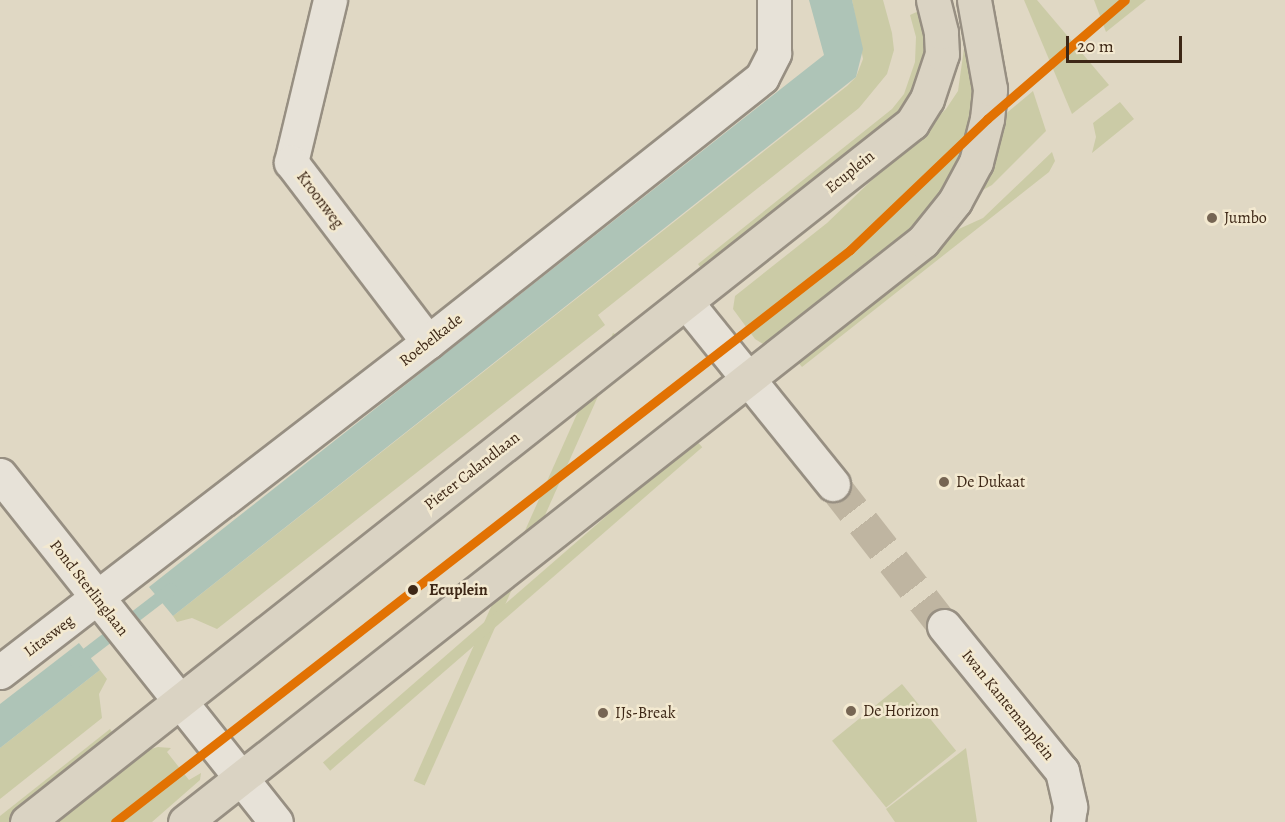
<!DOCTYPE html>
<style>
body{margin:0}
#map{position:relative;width:1285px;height:822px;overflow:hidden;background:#e0d8c4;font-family:Alegreya,serif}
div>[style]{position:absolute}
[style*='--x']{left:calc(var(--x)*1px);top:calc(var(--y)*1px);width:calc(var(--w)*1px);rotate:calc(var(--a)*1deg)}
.green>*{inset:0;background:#cbcba6;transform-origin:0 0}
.water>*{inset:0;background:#aec4b7}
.stream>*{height:12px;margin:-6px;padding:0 6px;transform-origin:6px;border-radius:6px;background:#aec4b7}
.minor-tunnel>*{height:33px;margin-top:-16.5px;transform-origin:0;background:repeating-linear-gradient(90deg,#bfb5a1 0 33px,transparent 0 49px)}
.roads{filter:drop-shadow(2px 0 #978f82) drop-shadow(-2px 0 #978f82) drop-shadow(0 2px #978f82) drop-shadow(0 -2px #978f82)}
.minor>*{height:33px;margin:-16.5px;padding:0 16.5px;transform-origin:16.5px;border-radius:16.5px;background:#e7e2d8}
.major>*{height:33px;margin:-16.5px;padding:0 16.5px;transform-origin:16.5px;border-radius:16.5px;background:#dad3c3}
.tram-1>*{height:9px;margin:-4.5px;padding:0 4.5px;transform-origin:4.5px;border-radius:4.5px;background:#e27203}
.dots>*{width:16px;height:16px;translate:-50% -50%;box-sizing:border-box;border:3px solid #f3e9d0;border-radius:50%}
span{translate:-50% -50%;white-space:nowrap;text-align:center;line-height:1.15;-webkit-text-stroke:5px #f3e9d0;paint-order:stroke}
.street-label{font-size:16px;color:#3d2716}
.poi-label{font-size:16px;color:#3d2716}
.left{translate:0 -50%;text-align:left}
.stop-label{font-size:16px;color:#3d2716;font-weight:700}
.scale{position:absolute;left:1066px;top:36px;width:116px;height:27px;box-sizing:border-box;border:3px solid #3d2716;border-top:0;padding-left:8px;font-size:18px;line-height:21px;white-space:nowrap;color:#3d2716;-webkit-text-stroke:4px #f3e9d0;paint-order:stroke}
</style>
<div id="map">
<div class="green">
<i style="clip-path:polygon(852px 0,883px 0,892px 33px,894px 50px,887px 74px,859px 108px,598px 315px,605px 325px,217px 629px,192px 618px,177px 622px,173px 616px,847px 86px,856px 77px,863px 59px)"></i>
<i style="clip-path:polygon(1024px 0,1037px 0,1109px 85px,1072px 114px)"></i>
<i style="clip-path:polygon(1094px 0,1146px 0,1106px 32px)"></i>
<i style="clip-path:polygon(921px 10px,928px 51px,919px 83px,892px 124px,704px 272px,698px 264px,892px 109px,904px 94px,915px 62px,916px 37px,910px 15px)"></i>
<i style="clip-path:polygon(965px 41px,975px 87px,961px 161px,926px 220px,777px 342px,763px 344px,755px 339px,733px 309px,735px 296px,827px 223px,946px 109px,958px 91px)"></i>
<i style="clip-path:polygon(1033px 91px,1046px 131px,992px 185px,981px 191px,1003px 116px)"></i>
<i style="clip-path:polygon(1120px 102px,1134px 119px,1092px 153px,1096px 137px,1093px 123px)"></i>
<i style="clip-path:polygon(1052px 152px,1055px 161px,1049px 172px,802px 367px,796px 360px,950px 233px,983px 218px)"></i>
<i style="left:613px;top:333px;width:12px;height:490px;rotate:24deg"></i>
<i style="left:695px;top:439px;width:11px;height:493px;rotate:49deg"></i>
<i style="clip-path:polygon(100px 670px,107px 679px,99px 694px,102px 718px,0 799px,0 748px)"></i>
<i style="left:902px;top:684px;width:86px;height:90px;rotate:51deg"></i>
<i style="clip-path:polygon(110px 729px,116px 738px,9px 822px,0 822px,0 816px)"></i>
<i style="clip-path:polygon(158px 747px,171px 748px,167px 752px,189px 780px,201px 773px,200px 780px,152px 822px,51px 822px,140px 752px)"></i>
<i style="clip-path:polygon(966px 748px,977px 822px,895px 822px,886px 809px)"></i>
</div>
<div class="water">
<i style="clip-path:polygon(809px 0,852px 0,863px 49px,856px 77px,173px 616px,149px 587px,824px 55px)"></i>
<i style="clip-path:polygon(79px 643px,100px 670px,0 748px,0 704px)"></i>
</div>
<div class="stream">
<i style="--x:76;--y:662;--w:120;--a:-37.5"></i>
</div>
<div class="minor-tunnel">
<i style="--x:833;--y:484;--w:180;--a:52"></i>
</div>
<div class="roads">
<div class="minor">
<i style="--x:330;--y:0;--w:167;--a:103.5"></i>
<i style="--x:291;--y:162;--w:226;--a:52.7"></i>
<i style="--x:686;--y:302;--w:234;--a:51.1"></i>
<i style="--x:0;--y:475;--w:443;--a:51.5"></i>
<i style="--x:944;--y:626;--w:187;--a:50.9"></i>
<i style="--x:1062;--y:771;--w:37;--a:77"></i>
<i style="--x:1070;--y:807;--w:15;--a:98"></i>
<i style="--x:0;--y:672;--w:540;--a:-37.63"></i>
<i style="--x:428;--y:342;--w:426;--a:-38.4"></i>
<i style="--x:762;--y:77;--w:27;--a:-63"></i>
<i style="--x:774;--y:53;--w:53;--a:-90"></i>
</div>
<div class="major">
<i style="--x:27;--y:822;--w:1128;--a:-38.3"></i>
<i style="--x:912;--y:123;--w:28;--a:-58"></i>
<i style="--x:927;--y:99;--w:47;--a:-71.6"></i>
<i style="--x:942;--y:54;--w:22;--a:-93"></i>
<i style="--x:941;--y:32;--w:33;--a:-104"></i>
<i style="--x:185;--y:822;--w:939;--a:-38.21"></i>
<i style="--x:923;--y:241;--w:51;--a:-51.3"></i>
<i style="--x:955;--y:201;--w:44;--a:-61.7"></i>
<i style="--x:976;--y:162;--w:44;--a:-75.7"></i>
<i style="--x:987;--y:119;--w:30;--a:-84"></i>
<i style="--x:990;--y:89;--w:90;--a:-100.2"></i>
</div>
</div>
<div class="tram-1">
<i style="--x:115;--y:822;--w:931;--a:-37.89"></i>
<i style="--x:850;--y:250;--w:190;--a:-43.7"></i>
<i style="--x:987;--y:119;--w:182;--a:-40.8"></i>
</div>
<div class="dots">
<i style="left:1212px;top:218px;background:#766553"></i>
<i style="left:944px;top:482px;background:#766553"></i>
<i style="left:413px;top:590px;background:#3d2716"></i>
<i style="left:851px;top:711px;background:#766553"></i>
<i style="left:603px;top:713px;background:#766553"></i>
</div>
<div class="street-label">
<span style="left:850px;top:172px;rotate:-39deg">Ecuplein</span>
<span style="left:320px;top:200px;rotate:53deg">Kroonweg</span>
<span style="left:431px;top:340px;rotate:-38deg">Roebelkade</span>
<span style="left:472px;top:471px;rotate:-38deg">Pieter Calandlaan</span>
<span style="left:89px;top:588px;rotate:52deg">Pond Sterlinglaan</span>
<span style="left:49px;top:636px;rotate:-37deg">Litasweg</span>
<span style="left:1008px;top:705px;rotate:51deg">Iwan Kantemanplein</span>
</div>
<div class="poi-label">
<span class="left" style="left:1224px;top:218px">Jumbo</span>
<span class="left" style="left:956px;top:482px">De Dukaat</span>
<span class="left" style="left:863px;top:711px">De Horizon</span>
<span class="left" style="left:615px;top:713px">IJs-Break</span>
</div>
<div class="stop-label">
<span class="left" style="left:429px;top:590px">Ecuplein</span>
</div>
<div class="scale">20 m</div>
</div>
